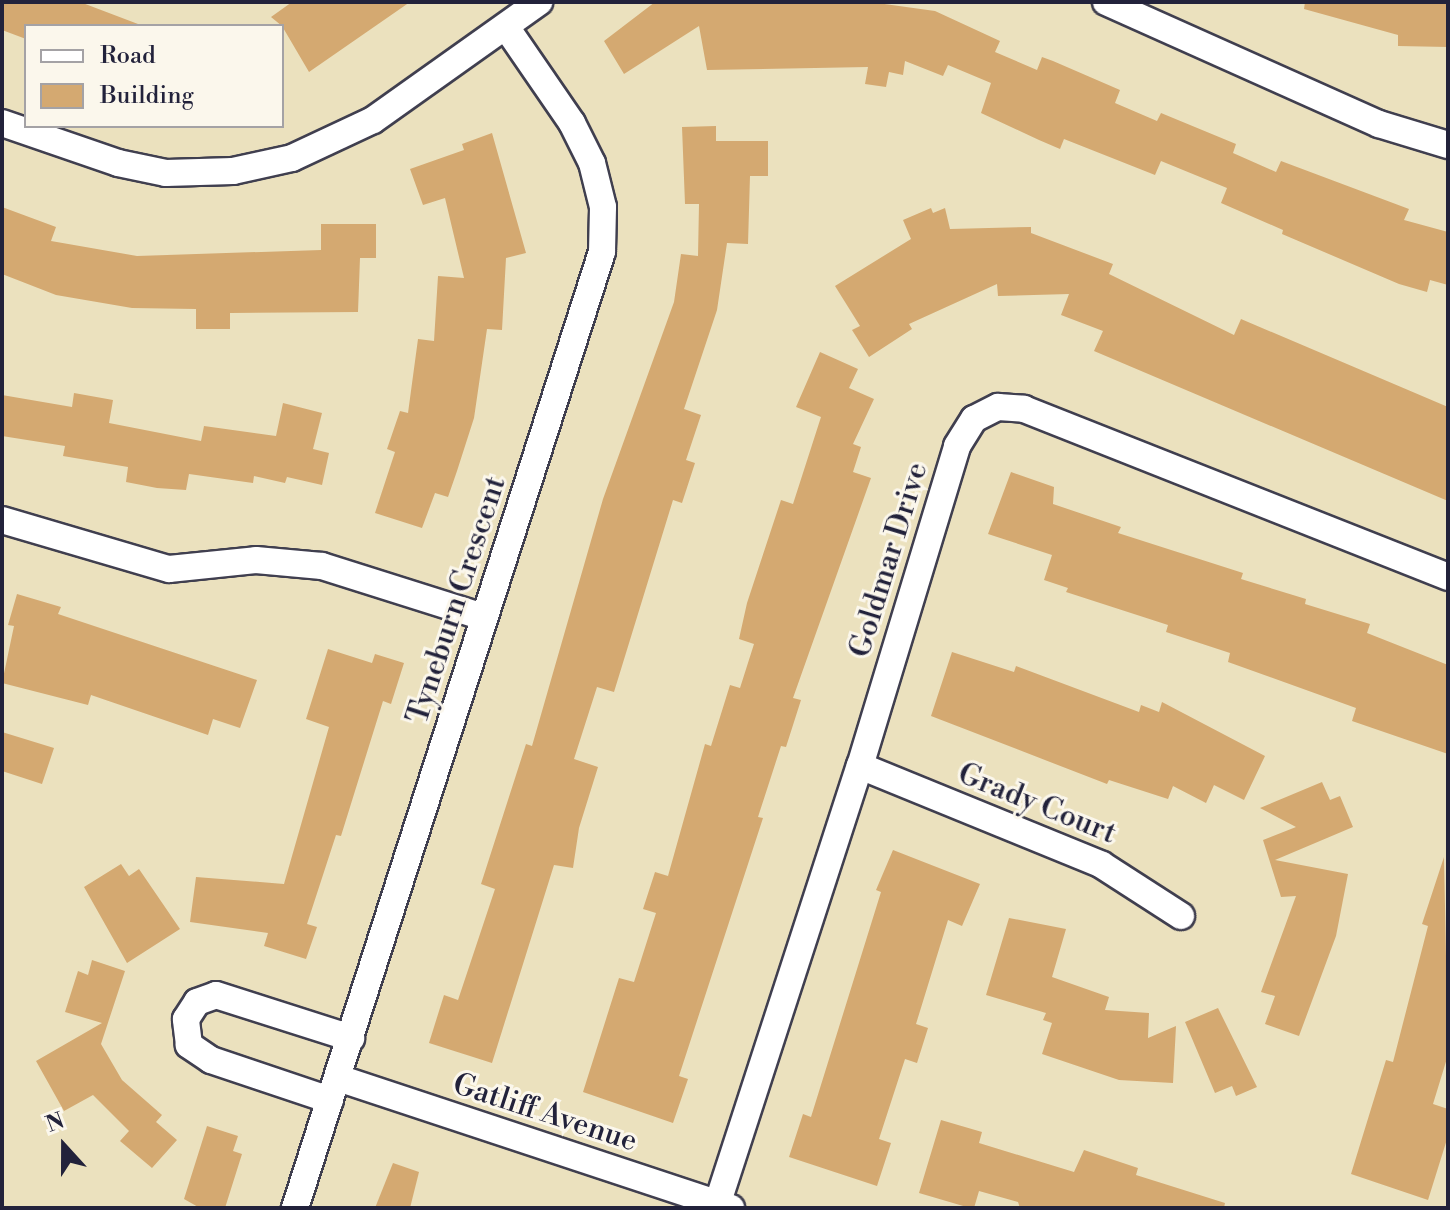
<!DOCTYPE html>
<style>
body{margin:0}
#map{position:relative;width:1450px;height:1210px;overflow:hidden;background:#ebe1be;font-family:"Libre Bodoni",serif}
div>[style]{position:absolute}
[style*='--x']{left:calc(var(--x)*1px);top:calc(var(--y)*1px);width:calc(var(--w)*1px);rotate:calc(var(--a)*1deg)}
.building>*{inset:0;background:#d4a971}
.roads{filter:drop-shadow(2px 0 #403f4f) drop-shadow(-2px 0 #403f4f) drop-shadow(0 2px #403f4f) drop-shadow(0 -2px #403f4f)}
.street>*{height:26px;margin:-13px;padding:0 13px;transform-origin:13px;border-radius:13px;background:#fff}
span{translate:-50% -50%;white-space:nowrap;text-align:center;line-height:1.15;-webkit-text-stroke:6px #fbf7ec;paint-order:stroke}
.street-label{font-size:30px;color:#22223b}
.frame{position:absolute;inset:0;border:4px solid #22223b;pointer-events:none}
.legend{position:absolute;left:24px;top:24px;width:260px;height:104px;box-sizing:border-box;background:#fbf7ec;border:2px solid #a4a2a5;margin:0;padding:10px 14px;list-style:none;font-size:24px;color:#22223b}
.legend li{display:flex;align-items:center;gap:16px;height:40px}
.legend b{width:40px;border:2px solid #a4a2a5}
.north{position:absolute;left:24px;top:1106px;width:80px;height:80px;-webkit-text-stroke:6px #fbf7ec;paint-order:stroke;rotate:339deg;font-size:22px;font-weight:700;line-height:32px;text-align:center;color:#22223b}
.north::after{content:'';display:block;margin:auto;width:28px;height:36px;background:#22223b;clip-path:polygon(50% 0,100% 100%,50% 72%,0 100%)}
</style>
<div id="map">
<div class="building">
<i style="clip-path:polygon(2px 2px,80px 2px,138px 24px,26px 26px,26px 39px,2px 30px)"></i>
<i style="clip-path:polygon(292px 2px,410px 2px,309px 72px,282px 26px,271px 17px)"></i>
<i style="clip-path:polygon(655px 2px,870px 2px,935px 11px,1000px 41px,995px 52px,1037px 70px,1042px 57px,1053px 61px,1120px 90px,1115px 103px,1157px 121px,1161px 113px,1236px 144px,1233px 153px,1276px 172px,1281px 161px,1409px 209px,1404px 220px,1448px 232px,1448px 285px,1430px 280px,1427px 292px,1399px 284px,1282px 234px,1283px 230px,1221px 203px,1227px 188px,1161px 161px,1155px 175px,1064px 139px,1060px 149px,1039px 140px,981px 113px,991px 83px,948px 65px,943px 76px,905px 61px,903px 75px,889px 72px,886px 87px,865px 84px,868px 67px,707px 70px,699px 26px,624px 74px,604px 41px)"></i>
<i style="clip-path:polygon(1305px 2px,1448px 2px,1448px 47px,1398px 46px,1398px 35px,1304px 9px)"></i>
<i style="clip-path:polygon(716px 126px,716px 141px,768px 141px,768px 176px,750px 176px,748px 244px,727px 243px,717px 310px,684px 409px,701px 415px,686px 460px,695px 463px,682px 503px,673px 500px,614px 692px,597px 687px,574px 759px,598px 767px,579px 828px,573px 868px,554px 865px,492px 1063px,429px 1043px,444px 995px,458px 1000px,495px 889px,481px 884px,526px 744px,532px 746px,603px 499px,674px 302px,681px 254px,698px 256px,699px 204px,685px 204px,682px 127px)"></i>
<i style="clip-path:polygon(492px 133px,526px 253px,506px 258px,502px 330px,487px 329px,474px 418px,457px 471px,448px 497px,435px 493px,422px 528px,375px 513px,395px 452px,387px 449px,400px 411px,408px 413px,418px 339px,434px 341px,438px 276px,464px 278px,445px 198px,423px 205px,410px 169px,464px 150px,462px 144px)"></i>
<i style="clip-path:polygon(2px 207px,56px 227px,51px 241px,137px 256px,321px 250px,321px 224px,376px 224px,376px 258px,360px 258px,358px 312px,230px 313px,230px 329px,196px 329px,196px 309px,132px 308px,56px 295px,2px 274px)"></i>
<i style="clip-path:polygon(931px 208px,933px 213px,945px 208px,950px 229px,1031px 227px,1031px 233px,1113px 264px,1109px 274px,1234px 335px,1241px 319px,1448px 407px,1448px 501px,1094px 351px,1103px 331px,1061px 315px,1069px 294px,998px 296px,997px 284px,909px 324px,912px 329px,869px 357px,852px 330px,860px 326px,835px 286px,911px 239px,903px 220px)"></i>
<i style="clip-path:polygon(820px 352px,858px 369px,849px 388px,874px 399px,853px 444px,861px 447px,853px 472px,871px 478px,793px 698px,801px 700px,786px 747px,781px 746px,758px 817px,763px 818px,679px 1076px,688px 1079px,673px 1123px,583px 1092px,619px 978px,634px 982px,656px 913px,643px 909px,655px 872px,668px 876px,705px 744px,711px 746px,730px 685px,740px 688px,754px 644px,739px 639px,747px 603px,781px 500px,793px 504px,821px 417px,796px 407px)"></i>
<i style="clip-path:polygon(74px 393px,113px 400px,109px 423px,201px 441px,204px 426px,276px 436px,283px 403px,322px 413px,313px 449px,329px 453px,322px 485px,287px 477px,285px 483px,254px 476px,253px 483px,189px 474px,186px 490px,157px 488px,126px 482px,128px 467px,63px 456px,65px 446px,2px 436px,2px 395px,72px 407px)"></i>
<i style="clip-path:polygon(1011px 472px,1054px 487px,1053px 504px,1121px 527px,1118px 533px,1243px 573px,1241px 579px,1306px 599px,1305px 604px,1370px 624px,1367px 633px,1448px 665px,1448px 754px,1352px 721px,1356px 708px,1228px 662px,1230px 653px,1166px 632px,1168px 625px,1066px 592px,1068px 588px,1044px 580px,1052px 555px,988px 534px)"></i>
<i style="clip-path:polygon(17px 594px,61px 607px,58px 614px,257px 680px,240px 728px,213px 719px,208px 735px,91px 695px,88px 705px,2px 683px,14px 626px,8px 625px)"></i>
<i style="clip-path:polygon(328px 649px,372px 663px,375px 654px,404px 663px,391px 704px,383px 701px,341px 836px,336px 835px,307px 924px,317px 927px,306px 959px,264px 946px,268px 933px,190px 922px,196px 877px,284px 884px,329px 727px,306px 719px)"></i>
<i style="clip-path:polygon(952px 652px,1014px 672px,1016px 666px,1139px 712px,1141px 705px,1159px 712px,1162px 702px,1265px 756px,1244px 800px,1214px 785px,1206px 803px,1173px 786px,1168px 799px,1109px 780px,1107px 784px,931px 716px)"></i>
<i style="clip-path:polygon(2px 732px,54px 748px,42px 784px,2px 771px)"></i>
<i style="clip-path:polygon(1322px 782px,1330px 800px,1340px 796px,1353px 827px,1275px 860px,1348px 874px,1336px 936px,1299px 1036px,1265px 1024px,1275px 996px,1261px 992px,1296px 896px,1281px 897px,1263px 840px,1296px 827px,1260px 808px)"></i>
<i style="clip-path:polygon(893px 850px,980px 884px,962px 926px,948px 920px,916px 1024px,928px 1028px,917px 1063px,905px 1059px,879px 1139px,891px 1143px,877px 1186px,789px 1157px,803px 1114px,811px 1117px,881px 892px,876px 890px)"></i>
<i style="clip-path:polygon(1444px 857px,1448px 1055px,1433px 1104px,1448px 1109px,1448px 1136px,1428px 1200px,1351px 1174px,1386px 1060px,1393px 1062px,1428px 926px,1422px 924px)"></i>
<i style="clip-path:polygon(121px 864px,129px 876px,139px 869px,180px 929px,127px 963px,84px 887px)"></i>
<i style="clip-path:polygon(1009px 918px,1066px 929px,1052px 977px,1109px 997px,1105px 1010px,1149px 1013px,1148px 1038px,1176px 1026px,1173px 1083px,1119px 1080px,1042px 1054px,1052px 1023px,1043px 1020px,1046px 1013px,986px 995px)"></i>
<i style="clip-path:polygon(92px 960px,125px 971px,101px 1044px,122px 1080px,162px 1115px,156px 1122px,177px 1140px,152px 1168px,120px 1141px,129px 1131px,93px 1095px,64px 1111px,36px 1061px,102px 1023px,65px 1012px,78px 971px,88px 975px)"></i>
<i style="clip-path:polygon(1218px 1008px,1257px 1087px,1236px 1096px,1232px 1086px,1215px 1093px,1185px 1022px)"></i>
<i style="clip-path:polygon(941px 1120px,982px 1132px,979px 1143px,1074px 1172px,1084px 1150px,1138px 1168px,1136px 1175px,1225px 1203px,1224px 1208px,1020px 1208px,1018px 1202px,979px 1191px,974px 1208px,970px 1208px,919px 1193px)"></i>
<i style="clip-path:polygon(207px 1126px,238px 1136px,233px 1151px,242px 1154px,225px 1208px,200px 1208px,184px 1199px)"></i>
<i style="clip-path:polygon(393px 1163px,419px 1172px,410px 1208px,375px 1208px)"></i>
</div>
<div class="roads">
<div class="street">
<i style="--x:1106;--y:2;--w:299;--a:24.1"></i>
<i style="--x:1379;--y:124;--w:72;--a:16.9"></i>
<i style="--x:2;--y:123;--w:123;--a:19"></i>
<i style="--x:118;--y:163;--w:49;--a:11.8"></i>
<i style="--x:166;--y:173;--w:67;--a:-1.7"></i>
<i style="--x:233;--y:171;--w:60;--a:-12.4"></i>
<i style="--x:292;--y:158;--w:89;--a:-25.1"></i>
<i style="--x:373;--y:120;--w:204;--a:-35.4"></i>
<i style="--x:2;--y:520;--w:174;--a:16.4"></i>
<i style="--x:169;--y:569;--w:87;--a:-5.9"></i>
<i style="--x:256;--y:560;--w:66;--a:5.2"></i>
<i style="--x:322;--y:566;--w:170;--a:17.5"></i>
<i style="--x:860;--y:766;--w:261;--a:22.2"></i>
<i style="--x:1102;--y:865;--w:94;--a:32.8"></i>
<i style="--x:338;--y:1078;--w:414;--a:18.3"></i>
<i style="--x:330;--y:1100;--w:126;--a:-161.4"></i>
<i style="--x:211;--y:1060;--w:27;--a:-146"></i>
<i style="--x:189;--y:1045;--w:26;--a:-97"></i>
<i style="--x:186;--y:1019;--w:20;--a:-57"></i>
<i style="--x:197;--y:1002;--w:20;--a:-20"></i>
<i style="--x:216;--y:995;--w:142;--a:17.7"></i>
<i style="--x:295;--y:1208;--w:1004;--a:-72.2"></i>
<i style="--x:602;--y:252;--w:45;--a:-88.7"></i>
<i style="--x:603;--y:207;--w:45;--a:-104"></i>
<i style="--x:592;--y:163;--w:45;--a:-116.6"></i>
<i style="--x:572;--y:123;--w:116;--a:-124.5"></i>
<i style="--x:716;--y:1208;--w:465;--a:-72"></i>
<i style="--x:860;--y:766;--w:334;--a:-73.1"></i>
<i style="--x:957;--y:446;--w:32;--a:-58"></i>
<i style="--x:974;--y:419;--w:27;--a:-27"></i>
<i style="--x:998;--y:407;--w:26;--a:4"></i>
<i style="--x:1024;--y:409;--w:456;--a:21.6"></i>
</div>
</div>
<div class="street-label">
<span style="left:889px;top:560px;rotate:-73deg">Goldmar Drive</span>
<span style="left:457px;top:600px;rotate:-72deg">Tyneburn Crescent</span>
<span style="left:1037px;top:804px;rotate:22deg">Grady Court</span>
<span style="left:545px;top:1113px;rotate:18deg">Gatliff Avenue</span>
</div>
<div class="frame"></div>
<ul class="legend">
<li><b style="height:10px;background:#fff"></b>Road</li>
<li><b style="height:22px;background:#d4a971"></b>Building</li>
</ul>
<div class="north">N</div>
</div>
